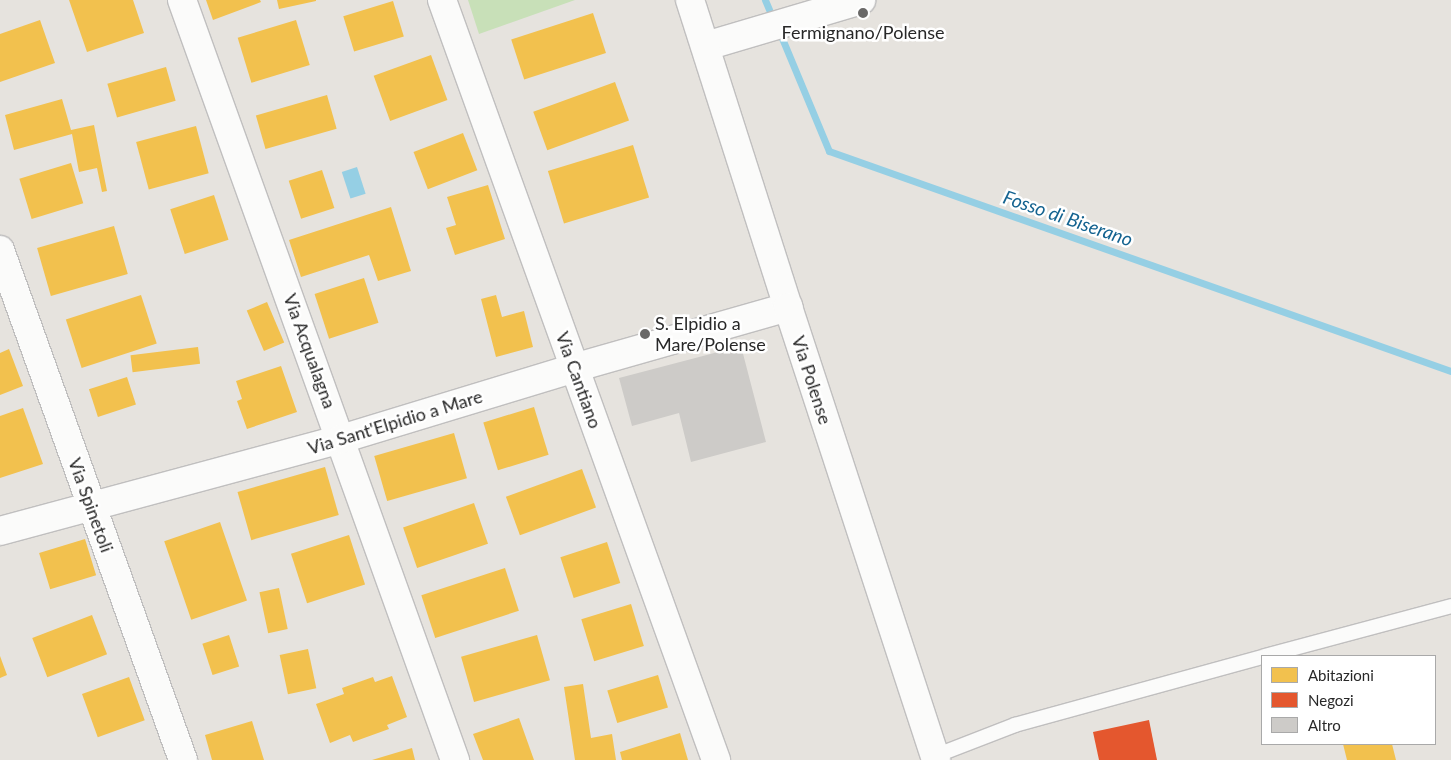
<!DOCTYPE html>
<style>
body{margin:0}
#map{position:relative;width:1451px;height:760px;overflow:hidden;background:#e6e3de;font-family:Lato,sans-serif}
div>[style]{position:absolute}
[style*='--x']{left:calc(var(--x)*1px);top:calc(var(--y)*1px);width:calc(var(--w)*1px);rotate:calc(var(--a)*1deg)}
.green>*{inset:0;background:#c8e0b8}
.water>*{inset:0;background:#95cfe4;transform-origin:0 0}
.homes>*{inset:0;background:#f2c14e;transform-origin:0 0}
.shops>*{inset:0;background:#e4572e}
.stream>*{height:7px;margin:-3.5px;padding:0 3.5px;transform-origin:3.5px;border-radius:3.5px;background:#95cfe4}
.building>*{inset:0;background:#cdcbc8}
.roads{filter:drop-shadow(1px 0 #c0bfbf) drop-shadow(-1px 0 #c0bfbf) drop-shadow(0 1px #c0bfbf) drop-shadow(0 -1px #c0bfbf)}
.service>*{height:14px;margin:-7px;padding:0 7px;transform-origin:7px;border-radius:7px;background:#fbfbfa}
.minor>*{height:28px;margin:-14px;padding:0 14px;transform-origin:14px;border-radius:14px;background:#fbfbfa}
.secondary>*{height:28px;margin:-14px;padding:0 14px;transform-origin:14px;border-radius:14px;background:#fbfbfa}
.dots>*{width:14px;height:14px;translate:-50% -50%;box-sizing:border-box;border:2px solid #fff;border-radius:50%}
span{translate:-50% -50%;white-space:nowrap;text-align:center;line-height:1.15;-webkit-text-stroke:5px #fff;paint-order:stroke}
.poi-label{font-size:18px;color:#282828}
.left{translate:0 -50%;text-align:left}
.street-label{font-size:18px;color:#282828}
.water-label{font-size:19px;color:#146390;font-style:italic}
.legend{position:absolute;left:1261px;top:655px;width:175px;height:90px;box-sizing:border-box;background:#fff;border:1px solid #a9a9a9;margin:0;padding:6px 9px;list-style:none;font-size:15px;color:#282828}
.legend li{display:flex;align-items:center;gap:10px;height:25px}
.legend b{width:25px;border:1px solid #a9a9a9}
</style>
<div id="map">
<div class="green">
<i style="clip-path:polygon(468px 0,575px 0,479px 34px)"></i>
</div>
<div class="water">
<i style="left:357px;top:167px;width:28px;height:16px;rotate:72deg"></i>
</div>
<div class="homes">
<i style="clip-path:polygon(69px 0,133px 0,144px 33px,87px 52px)"></i>
<i style="clip-path:polygon(206px 0,260px 0,261px 2px,213px 20px)"></i>
<i style="clip-path:polygon(277px 0,316px 0,316px 1px,279px 9px)"></i>
<i style="left:393px;top:1px;width:37px;height:52px;rotate:73deg"></i>
<i style="left:593px;top:13px;width:42px;height:86px;rotate:72deg"></i>
<i style="clip-path:polygon(40px 20px,55px 63px,0 82px,0 34px)"></i>
<i style="left:296px;top:20px;width:47px;height:61px;rotate:73deg"></i>
<i style="left:431px;top:55px;width:48px;height:61px;rotate:70deg"></i>
<i style="left:166px;top:67px;width:35px;height:61px;rotate:74deg"></i>
<i style="left:615px;top:82px;width:41px;height:87px;rotate:70deg"></i>
<i style="left:327px;top:95px;width:35px;height:74px;rotate:74deg"></i>
<i style="clip-path:polygon(62px 99px,71px 130px,94px 125px,107px 191px,102px 192px,97px 168px,79px 172px,72px 134px,14px 150px,5px 115px)"></i>
<i style="left:196px;top:126px;width:49px;height:62px;rotate:75deg"></i>
<i style="left:463px;top:133px;width:40px;height:53px;rotate:69deg"></i>
<i style="left:633px;top:145px;width:55px;height:89px;rotate:73deg"></i>
<i style="left:71px;top:163px;width:42px;height:54px;rotate:73deg"></i>
<i style="left:322px;top:170px;width:40px;height:35px;rotate:72deg"></i>
<i style="clip-path:polygon(488px 185px,505px 239px,455px 255px,446px 228px,456px 225px,447px 197px)"></i>
<i style="left:214px;top:195px;width:47px;height:46px;rotate:72deg"></i>
<i style="clip-path:polygon(391px 207px,411px 271px,378px 281px,369px 255px,301px 277px,289px 240px)"></i>
<i style="left:114px;top:226px;width:50px;height:80px;rotate:74deg"></i>
<i style="left:364px;top:278px;width:47px;height:52px;rotate:72deg"></i>
<i style="left:141px;top:295px;width:51px;height:79px;rotate:72deg"></i>
<i style="clip-path:polygon(496px 295px,502px 317px,524px 311px,533px 347px,496px 357px,481px 299px)"></i>
<i style="left:267px;top:302px;width:44px;height:22px;rotate:67deg"></i>
<i style="left:198px;top:347px;width:17px;height:68px;rotate:83deg"></i>
<i style="clip-path:polygon(9px 349px,23px 386px,0 395px,0 353px)"></i>
<i style="clip-path:polygon(281px 366px,297px 412px,247px 429px,237px 401px,242px 399px,236px 381px)"></i>
<i style="left:127px;top:377px;width:29px;height:40px;rotate:72deg"></i>
<i style="left:534px;top:407px;width:50px;height:53px;rotate:73deg"></i>
<i style="clip-path:polygon(23px 408px,43px 464px,0 478px,0 416px)"></i>
<i style="left:454px;top:433px;width:47px;height:83px;rotate:74deg"></i>
<i style="left:325px;top:467px;width:50px;height:91px;rotate:74deg"></i>
<i style="left:582px;top:469px;width:41px;height:81px;rotate:70deg"></i>
<i style="left:474px;top:503px;width:43px;height:75px;rotate:71deg"></i>
<i style="left:220px;top:522px;width:83px;height:59px;rotate:71deg"></i>
<i style="left:349px;top:535px;width:52px;height:61px;rotate:72deg"></i>
<i style="left:85px;top:539px;width:38px;height:48px;rotate:73deg"></i>
<i style="left:607px;top:542px;width:43px;height:49px;rotate:72deg"></i>
<i style="left:505px;top:568px;width:45px;height:88px;rotate:72deg"></i>
<i style="left:279px;top:588px;width:42px;height:20px;rotate:78deg"></i>
<i style="left:631px;top:604px;width:44px;height:52px;rotate:73deg"></i>
<i style="left:92px;top:615px;width:42px;height:64px;rotate:69deg"></i>
<i style="left:229px;top:635px;width:33px;height:28px;rotate:72deg"></i>
<i style="left:537px;top:635px;width:47px;height:79px;rotate:74deg"></i>
<i style="left:308px;top:649px;width:40px;height:29px;rotate:78deg"></i>
<i style="clip-path:polygon(0 656px,7px 675px,0 678px)"></i>
<i style="left:658px;top:675px;width:34px;height:53px;rotate:73deg"></i>
<i style="clip-path:polygon(392px 676px,407px 717px,387px 725px,389px 729px,353px 742px,350px 735px,330px 743px,316px 704px,344px 694px,342px 688px,373px 677px,375px 682px)"></i>
<i style="left:129px;top:677px;width:46px;height:50px;rotate:70deg"></i>
<i style="clip-path:polygon(583px 684px,591px 738px,612px 734px,616px 760px,575px 760px,564px 687px)"></i>
<i style="clip-path:polygon(519px 718px,534px 760px,483px 760px,473px 734px)"></i>
<i style="clip-path:polygon(252px 721px,264px 760px,212px 760px,205px 735px)"></i>
<i style="clip-path:polygon(680px 733px,688px 760px,622px 760px,620px 752px)"></i>
<i style="clip-path:polygon(1343px 744px,1392px 744px,1396px 760px,1347px 760px)"></i>
<i style="clip-path:polygon(412px 748px,415px 760px,372px 760px)"></i>
</div>
<div class="shops">
<i style="clip-path:polygon(1149px 720px,1157px 760px,1099px 760px,1093px 732px)"></i>
</div>
<div class="stream">
<i style="--x:765;--y:0;--w:23;--a:67"></i>
<i style="--x:779;--y:31;--w:130;--a:67.4"></i>
<i style="--x:829;--y:151;--w:660;--a:19.48"></i>
</div>
<div class="building">
<i style="clip-path:polygon(741px 346px,766px 442px,691px 462px,679px 413px,632px 426px,619px 378px)"></i>
</div>
<div class="roads">
<div class="service">
<i style="--x:1265;--y:656;--w:193;--a:-15"></i>
<i style="--x:935;--y:756;--w:86;--a:-21.2"></i>
<i style="--x:1015;--y:725;--w:256;--a:-15.4"></i>
</div>
<div class="minor">
<i style="--x:182;--y:0;--w:808;--a:70.24"></i>
<i style="--x:442;--y:0;--w:808;--a:70.17"></i>
<i style="--x:706;--y:46;--w:162;--a:-16.5"></i>
<i style="--x:0;--y:250;--w:542;--a:70.26"></i>
<i style="--x:0;--y:531;--w:353;--a:-15.1"></i>
<i style="--x:341;--y:439;--w:244;--a:-16.9"></i>
<i style="--x:574;--y:368;--w:223;--a:-15.9"></i>
</div>
<div class="secondary">
<i style="--x:690;--y:0;--w:322;--a:72.3"></i>
<i style="--x:788;--y:307;--w:477;--a:71.9"></i>
</div>
</div>
<div class="dots">
<i style="left:863px;top:13px;background:#6a6968"></i>
<i style="left:645px;top:334px;background:#6a6968"></i>
</div>
<div class="poi-label">
<span style="left:863px;top:32px">Fermignano/Polense</span>
<span class="left" style="left:655px;top:334px">S. Elpidio a<br>Mare/Polense</span>
</div>
<div class="street-label">
<span style="left:310px;top:351px;rotate:70deg">Via Acqualagna</span>
<span style="left:579px;top:380px;rotate:70deg">Via Cantiano</span>
<span style="left:812px;top:380px;rotate:72deg">Via Polense</span>
<span style="left:395px;top:422px;rotate:-17deg">Via Sant'Elpidio a Mare</span>
<span style="left:91px;top:505px;rotate:70deg">Via Spinetoli</span>
</div>
<div class="water-label">
<span style="left:1068px;top:218px;rotate:19deg">Fosso di Biserano</span>
</div>
<ul class="legend">
<li><b style="height:14px;background:#f2c14e"></b>Abitazioni</li>
<li><b style="height:14px;background:#e4572e"></b>Negozi</li>
<li><b style="height:14px;background:#cdcbc8"></b>Altro</li>
</ul>
</div>
